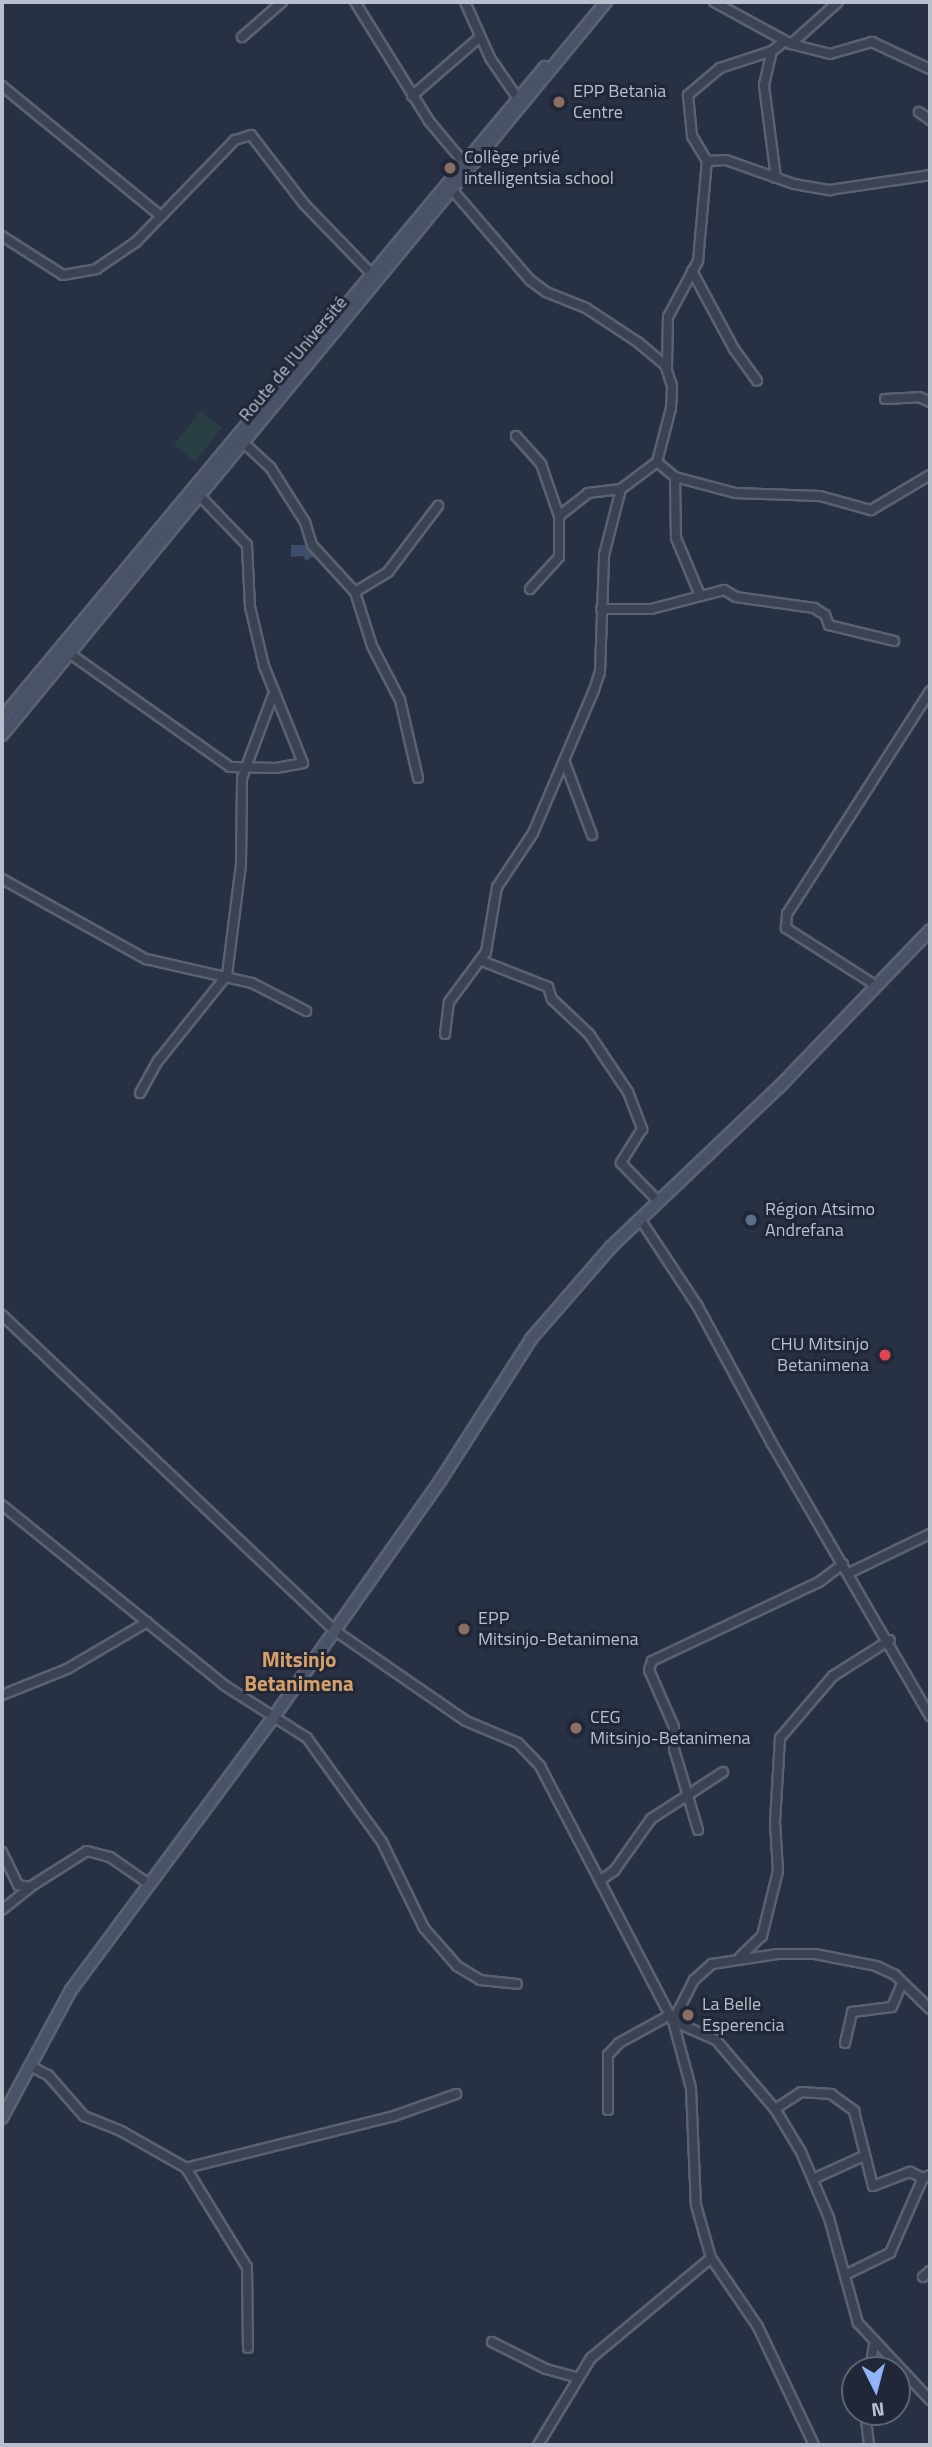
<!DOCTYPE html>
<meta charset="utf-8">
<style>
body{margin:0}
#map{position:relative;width:932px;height:2447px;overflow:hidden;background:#273143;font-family:"Titillium Web",sans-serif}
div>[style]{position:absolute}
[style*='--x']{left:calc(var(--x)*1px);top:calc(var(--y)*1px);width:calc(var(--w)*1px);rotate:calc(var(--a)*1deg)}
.green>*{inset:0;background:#293f44;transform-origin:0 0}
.water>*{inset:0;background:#3d4d6c}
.roads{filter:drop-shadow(2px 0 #5a6170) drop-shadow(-2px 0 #5a6170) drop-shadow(0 2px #5a6170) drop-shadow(0 -2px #5a6170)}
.street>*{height:8px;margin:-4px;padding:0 4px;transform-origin:4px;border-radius:4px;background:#3b4353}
.secondary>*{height:10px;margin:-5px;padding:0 5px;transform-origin:5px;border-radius:5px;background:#495266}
.dots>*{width:19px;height:19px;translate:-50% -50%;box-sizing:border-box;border:4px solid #202838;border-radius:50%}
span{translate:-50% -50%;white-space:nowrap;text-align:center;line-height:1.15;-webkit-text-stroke:6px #202838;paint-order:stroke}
.poi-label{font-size:18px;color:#b9bfcc}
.left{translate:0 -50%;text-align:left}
.right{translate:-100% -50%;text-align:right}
.street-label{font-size:18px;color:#b9bfcc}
.quarter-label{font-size:21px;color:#d7a069;font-weight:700}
.frame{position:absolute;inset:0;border:4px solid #b9bfcc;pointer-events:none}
.north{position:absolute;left:841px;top:2356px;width:70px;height:70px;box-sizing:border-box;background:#202838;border:2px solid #5d6473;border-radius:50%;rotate:174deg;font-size:19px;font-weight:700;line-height:28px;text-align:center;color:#b9bfcc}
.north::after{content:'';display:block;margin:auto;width:24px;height:32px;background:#92b3f8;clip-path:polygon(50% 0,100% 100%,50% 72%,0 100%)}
</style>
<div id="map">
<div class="green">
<i style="left:201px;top:411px;width:27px;height:43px;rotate:39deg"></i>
</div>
<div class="water">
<i style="clip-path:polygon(291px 545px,308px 545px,314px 556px,306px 561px,303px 556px,291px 557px)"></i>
</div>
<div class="roads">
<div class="street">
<i style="--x:355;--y:2;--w:140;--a:58.1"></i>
<i style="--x:429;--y:121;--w:56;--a:50.1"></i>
<i style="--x:465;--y:2;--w:61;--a:65.9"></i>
<i style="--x:490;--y:58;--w:51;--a:55.4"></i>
<i style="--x:714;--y:2;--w:88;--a:28.6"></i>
<i style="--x:791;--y:44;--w:40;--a:14.4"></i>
<i style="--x:830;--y:54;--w:44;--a:-15.9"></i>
<i style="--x:872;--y:42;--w:64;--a:25"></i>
<i style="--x:242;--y:37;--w:53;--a:-41.2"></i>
<i style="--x:791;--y:44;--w:63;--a:-41.8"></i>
<i style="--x:2;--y:86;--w:205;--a:39.3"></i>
<i style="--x:412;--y:96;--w:90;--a:-40.9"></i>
<i style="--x:919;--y:112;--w:14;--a:36"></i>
<i style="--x:707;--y:161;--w:29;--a:-121"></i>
<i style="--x:692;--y:136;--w:41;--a:-95.6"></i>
<i style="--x:688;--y:95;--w:42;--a:-40.2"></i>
<i style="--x:720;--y:68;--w:55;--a:-18.1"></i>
<i style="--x:776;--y:178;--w:94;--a:-97.4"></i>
<i style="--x:764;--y:85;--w:35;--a:-77"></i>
<i style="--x:772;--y:51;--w:16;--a:-38"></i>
<i style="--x:2;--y:236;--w:72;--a:32.6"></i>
<i style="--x:63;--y:275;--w:34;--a:-10"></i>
<i style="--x:96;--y:269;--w:48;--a:-34"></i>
<i style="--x:136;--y:242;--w:142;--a:-45.9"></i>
<i style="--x:235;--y:140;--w:17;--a:-17"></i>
<i style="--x:251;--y:135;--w:88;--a:52.4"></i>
<i style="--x:305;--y:205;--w:95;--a:45.9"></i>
<i style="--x:692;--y:271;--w:89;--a:61.7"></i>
<i style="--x:734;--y:349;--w:39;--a:54"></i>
<i style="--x:667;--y:368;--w:51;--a:-88.9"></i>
<i style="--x:668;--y:317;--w:64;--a:-61.8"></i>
<i style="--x:698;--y:261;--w:100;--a:-84.9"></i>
<i style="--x:707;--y:161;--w:19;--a:-3"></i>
<i style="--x:726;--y:160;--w:72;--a:19.4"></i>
<i style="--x:794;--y:184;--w:36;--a:10"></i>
<i style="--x:829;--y:190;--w:102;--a:-8.4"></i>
<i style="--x:885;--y:399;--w:34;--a:-3"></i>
<i style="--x:919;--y:397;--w:12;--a:24"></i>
<i style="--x:516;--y:436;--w:38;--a:48"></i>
<i style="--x:541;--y:464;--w:55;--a:70.9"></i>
<i style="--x:245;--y:444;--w:34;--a:43"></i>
<i style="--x:270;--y:467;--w:65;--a:57.5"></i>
<i style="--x:305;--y:522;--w:24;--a:73"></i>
<i style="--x:312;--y:545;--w:64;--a:47.5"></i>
<i style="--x:355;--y:592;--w:57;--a:72.5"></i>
<i style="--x:372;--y:646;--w:61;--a:62.6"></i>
<i style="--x:400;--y:700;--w:80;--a:77"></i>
<i style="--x:657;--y:462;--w:23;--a:40"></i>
<i style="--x:675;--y:477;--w:62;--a:14.9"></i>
<i style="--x:735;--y:493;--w:85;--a:2"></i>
<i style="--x:820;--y:496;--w:53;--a:15.4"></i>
<i style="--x:871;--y:510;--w:69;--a:-30.7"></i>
<i style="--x:675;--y:477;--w:61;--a:89.1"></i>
<i style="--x:676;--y:538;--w:60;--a:67.3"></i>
<i style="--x:530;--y:589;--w:43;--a:-47.8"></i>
<i style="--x:559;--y:557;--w:41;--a:-90"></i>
<i style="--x:559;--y:516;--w:37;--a:-38"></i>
<i style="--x:588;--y:493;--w:33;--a:-7"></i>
<i style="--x:355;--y:592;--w:39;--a:-31"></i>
<i style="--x:388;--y:572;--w:83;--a:-52.9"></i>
<i style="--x:601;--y:609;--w:50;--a:0"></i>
<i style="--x:651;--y:609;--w:75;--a:-14.6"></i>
<i style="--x:724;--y:590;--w:14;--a:30"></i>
<i style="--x:736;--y:597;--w:79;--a:8"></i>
<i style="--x:814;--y:608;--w:13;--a:32"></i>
<i style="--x:825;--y:615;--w:11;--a:68"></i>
<i style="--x:829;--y:625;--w:67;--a:13.8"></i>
<i style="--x:69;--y:653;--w:197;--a:35.3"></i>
<i style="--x:230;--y:767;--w:46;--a:1.2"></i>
<i style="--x:276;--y:768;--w:27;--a:-10"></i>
<i style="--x:303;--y:763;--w:105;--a:-111.9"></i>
<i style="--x:264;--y:666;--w:61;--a:-103.3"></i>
<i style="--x:250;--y:607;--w:62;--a:-92.8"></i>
<i style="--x:247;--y:545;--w:68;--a:-133.8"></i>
<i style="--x:565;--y:763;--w:77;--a:69.4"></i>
<i style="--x:2;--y:879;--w:165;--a:29.1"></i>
<i style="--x:146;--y:959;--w:109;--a:12.8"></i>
<i style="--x:252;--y:983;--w:61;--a:27.4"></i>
<i style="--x:482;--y:961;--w:71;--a:21.5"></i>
<i style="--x:548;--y:987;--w:13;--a:72"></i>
<i style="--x:552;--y:999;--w:51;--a:43.4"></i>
<i style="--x:589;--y:1034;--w:70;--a:56.1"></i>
<i style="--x:628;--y:1092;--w:40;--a:69"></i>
<i style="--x:642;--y:1129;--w:40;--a:122"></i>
<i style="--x:621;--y:1163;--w:53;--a:45.8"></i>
<i style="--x:875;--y:985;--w:106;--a:-147.4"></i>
<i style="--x:786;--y:928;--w:14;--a:-86"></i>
<i style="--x:787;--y:914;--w:265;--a:-57.3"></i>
<i style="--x:445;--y:1034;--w:32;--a:-83"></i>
<i style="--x:449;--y:1002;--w:62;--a:-53.5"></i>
<i style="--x:486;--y:952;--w:66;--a:-80.4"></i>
<i style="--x:497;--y:887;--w:65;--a:-56.3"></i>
<i style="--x:533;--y:833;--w:155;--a:-66.9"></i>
<i style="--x:594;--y:690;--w:19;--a:-72"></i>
<i style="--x:600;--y:672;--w:117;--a:-88"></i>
<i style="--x:604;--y:555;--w:68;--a:-75.6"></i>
<i style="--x:621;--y:489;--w:45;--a:-36.9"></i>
<i style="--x:657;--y:462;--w:56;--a:-75.5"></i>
<i style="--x:671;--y:408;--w:22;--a:-87"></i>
<i style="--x:672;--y:386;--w:22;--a:-108"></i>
<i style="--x:665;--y:365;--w:34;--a:-140"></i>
<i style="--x:639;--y:343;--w:64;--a:-146.6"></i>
<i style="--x:586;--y:308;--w:43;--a:-158.2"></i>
<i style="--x:546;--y:292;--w:20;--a:-143"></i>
<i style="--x:530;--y:280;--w:116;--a:-130.8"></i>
<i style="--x:140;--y:1093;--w:37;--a:-61"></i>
<i style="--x:158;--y:1061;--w:110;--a:-51.3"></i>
<i style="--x:227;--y:975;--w:112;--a:-82.8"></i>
<i style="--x:241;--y:864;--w:86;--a:-89.3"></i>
<i style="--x:242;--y:778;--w:89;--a:-69.5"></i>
<i style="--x:640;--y:1219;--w:103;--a:56.5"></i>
<i style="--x:697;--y:1305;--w:156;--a:61.6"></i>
<i style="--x:771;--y:1442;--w:317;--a:59.9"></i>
<i style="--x:2;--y:1315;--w:458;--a:43.5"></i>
<i style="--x:334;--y:1630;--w:160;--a:34.6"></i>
<i style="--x:466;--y:1721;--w:56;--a:22.9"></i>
<i style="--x:518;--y:1743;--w:32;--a:46"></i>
<i style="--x:540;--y:1766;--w:288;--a:62.5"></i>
<i style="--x:673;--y:2021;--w:69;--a:75"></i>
<i style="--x:691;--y:2088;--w:117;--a:87.6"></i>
<i style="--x:696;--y:2205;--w:55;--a:74.2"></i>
<i style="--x:711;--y:2258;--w:83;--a:55.7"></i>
<i style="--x:758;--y:2327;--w:131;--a:64.6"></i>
<i style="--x:2;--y:1505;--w:286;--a:39"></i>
<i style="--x:224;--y:1685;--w:98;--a:32.6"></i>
<i style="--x:307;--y:1738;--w:128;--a:54.2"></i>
<i style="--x:382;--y:1842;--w:96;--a:64"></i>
<i style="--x:424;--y:1928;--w:50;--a:49"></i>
<i style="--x:457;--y:1966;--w:27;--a:31"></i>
<i style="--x:480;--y:1980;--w:37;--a:6"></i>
<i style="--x:849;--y:1573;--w:90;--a:-25.7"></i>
<i style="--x:2;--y:1695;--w:70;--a:-21.8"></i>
<i style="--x:67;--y:1669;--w:93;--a:-30.4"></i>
<i style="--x:698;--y:1830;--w:84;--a:-106.5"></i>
<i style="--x:674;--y:1749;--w:22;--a:-90"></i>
<i style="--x:674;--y:1727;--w:62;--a:-113.7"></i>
<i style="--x:649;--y:1670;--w:9;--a:-72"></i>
<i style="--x:652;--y:1661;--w:185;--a:-25.3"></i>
<i style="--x:819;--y:1582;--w:30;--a:-37"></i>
<i style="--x:2;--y:1852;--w:37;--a:64"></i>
<i style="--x:18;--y:1885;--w:12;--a:9"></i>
<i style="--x:30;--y:1887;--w:67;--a:-32.3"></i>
<i style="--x:87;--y:1851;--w:24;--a:15"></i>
<i style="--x:110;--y:1857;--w:47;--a:34.7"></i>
<i style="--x:601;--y:1880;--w:16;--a:-35"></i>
<i style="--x:614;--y:1871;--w:64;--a:-54.6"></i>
<i style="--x:651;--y:1819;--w:86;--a:-33.1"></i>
<i style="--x:2;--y:1910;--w:36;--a:-39"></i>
<i style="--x:740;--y:1957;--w:30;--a:-44"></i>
<i style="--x:762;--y:1936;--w:67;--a:-76.2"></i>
<i style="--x:778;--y:1871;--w:49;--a:-93.5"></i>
<i style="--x:775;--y:1822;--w:84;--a:-86.6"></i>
<i style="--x:780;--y:1738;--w:82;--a:-49.5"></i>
<i style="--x:833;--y:1676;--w:67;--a:-32.3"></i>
<i style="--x:673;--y:2021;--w:47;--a:23.8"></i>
<i style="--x:716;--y:2040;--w:91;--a:49.5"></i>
<i style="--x:775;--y:2109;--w:50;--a:58.8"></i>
<i style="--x:801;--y:2152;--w:72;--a:67"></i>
<i style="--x:829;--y:2218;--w:109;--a:74.6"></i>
<i style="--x:858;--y:2323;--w:105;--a:46.9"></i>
<i style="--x:673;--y:2021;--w:46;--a:-62.9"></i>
<i style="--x:694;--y:1980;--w:24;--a:-42"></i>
<i style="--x:712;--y:1964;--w:66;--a:-8.7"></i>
<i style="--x:777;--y:1954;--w:38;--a:0"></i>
<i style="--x:815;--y:1954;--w:62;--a:11.1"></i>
<i style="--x:876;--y:1966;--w:21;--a:25"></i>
<i style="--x:895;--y:1975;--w:49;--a:44.2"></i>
<i style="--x:845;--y:2043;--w:32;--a:-77"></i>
<i style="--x:852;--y:2012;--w:40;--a:-7.1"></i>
<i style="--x:892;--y:2007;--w:25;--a:-67"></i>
<i style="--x:30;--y:2066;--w:20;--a:27"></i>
<i style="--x:48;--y:2075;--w:55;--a:48.7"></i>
<i style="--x:84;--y:2116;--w:40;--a:22"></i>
<i style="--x:121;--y:2131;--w:75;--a:29.6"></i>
<i style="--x:186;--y:2168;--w:116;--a:58.4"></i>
<i style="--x:247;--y:2267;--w:81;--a:89.3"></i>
<i style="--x:775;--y:2109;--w:31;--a:-33"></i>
<i style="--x:801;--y:2092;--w:30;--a:4"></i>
<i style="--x:831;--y:2094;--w:29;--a:36"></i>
<i style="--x:854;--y:2111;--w:77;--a:75.8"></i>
<i style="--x:873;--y:2186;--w:40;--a:-21"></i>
<i style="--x:910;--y:2172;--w:14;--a:25"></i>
<i style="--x:608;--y:2110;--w:55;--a:-90"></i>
<i style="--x:608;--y:2055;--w:16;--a:-47"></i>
<i style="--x:619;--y:2043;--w:58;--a:-28.8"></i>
<i style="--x:186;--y:2168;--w:214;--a:-14"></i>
<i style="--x:394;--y:2116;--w:66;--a:-19.5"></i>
<i style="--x:813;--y:2179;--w:56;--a:-24.3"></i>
<i style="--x:847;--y:2274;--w:48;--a:-26"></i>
<i style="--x:890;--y:2253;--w:82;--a:-66.3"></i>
<i style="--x:923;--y:2178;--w:8;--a:-23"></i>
<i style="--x:923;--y:2277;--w:9;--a:-41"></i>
<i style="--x:492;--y:2342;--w:60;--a:26.6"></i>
<i style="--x:546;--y:2369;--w:31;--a:15"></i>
<i style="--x:870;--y:2370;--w:25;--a:-81"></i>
<i style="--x:865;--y:2412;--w:33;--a:83"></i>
<i style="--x:538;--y:2445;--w:102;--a:-58.7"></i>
<i style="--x:591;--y:2358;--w:156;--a:-39.8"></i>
</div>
<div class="secondary">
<i style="--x:2;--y:718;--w:848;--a:-50.17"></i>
<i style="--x:2;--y:735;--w:950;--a:-50.51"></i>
<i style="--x:2;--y:2118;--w:145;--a:-61.7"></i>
<i style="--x:71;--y:1990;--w:339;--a:-53.4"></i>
<i style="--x:273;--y:1718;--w:290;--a:-54.8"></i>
<i style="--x:440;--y:1481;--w:169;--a:-57.3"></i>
<i style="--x:531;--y:1339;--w:122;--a:-49"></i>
<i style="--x:611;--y:1247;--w:235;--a:-43.6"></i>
<i style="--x:781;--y:1085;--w:215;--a:-46.1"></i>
</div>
</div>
<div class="dots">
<i style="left:559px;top:102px;background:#8d6e63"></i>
<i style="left:450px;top:168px;background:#8d6e63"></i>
<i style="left:751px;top:1220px;background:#5c6f8a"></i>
<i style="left:885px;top:1355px;background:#e0444e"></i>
<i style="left:464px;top:1629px;background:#8d6e63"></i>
<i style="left:576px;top:1728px;background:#8d6e63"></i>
<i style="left:688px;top:2015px;background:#8d6e63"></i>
</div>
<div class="poi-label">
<span class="left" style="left:573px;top:102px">EPP Betania<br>Centre</span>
<span class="left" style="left:464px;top:168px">Collège privé<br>intelligentsia school</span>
<span class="left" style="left:765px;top:1220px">Région Atsimo<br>Andrefana</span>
<span class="right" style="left:869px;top:1355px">CHU Mitsinjo<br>Betanimena</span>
<span class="left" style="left:478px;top:1629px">EPP<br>Mitsinjo-Betanimena</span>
<span class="left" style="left:590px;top:1728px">CEG<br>Mitsinjo-Betanimena</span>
<span class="left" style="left:702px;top:2015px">La Belle<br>Esperencia</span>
</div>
<div class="street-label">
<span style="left:293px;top:359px;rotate:-50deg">Route de l'Université</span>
</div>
<div class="quarter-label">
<span style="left:299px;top:1671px">Mitsinjo<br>Betanimena</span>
</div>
<div class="frame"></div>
<div class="north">N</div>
</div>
